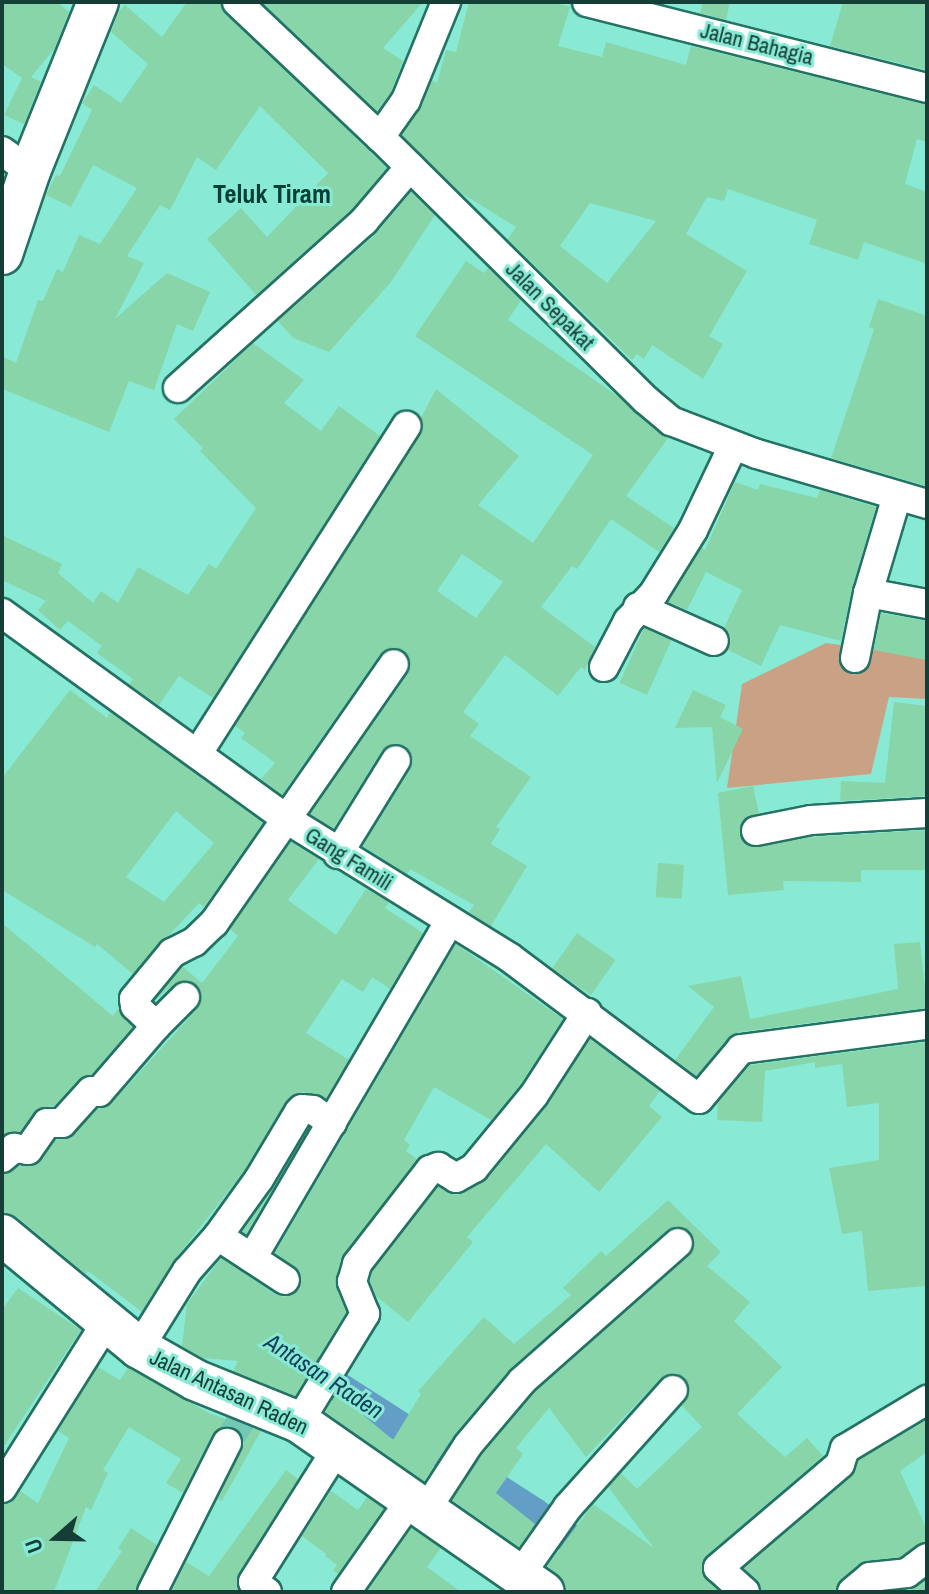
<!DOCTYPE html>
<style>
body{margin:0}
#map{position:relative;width:929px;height:1594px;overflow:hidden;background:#88ead5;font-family:"Archivo Narrow",sans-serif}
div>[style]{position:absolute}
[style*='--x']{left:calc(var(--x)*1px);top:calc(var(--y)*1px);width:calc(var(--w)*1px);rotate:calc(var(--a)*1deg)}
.green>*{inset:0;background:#c9a285}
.canal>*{height:30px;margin:-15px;padding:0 15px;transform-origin:15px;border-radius:15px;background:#629ec5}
.building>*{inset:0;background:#88d5a9;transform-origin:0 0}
.street-tunnel>*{height:28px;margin-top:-14px;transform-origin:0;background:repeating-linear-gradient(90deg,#71c8b5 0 28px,transparent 0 42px)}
.roads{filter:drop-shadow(2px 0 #237263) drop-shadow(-2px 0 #237263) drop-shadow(0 2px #237263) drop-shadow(0 -2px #237263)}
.street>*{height:28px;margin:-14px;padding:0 14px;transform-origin:14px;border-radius:14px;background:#fff}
.secondary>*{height:40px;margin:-20px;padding:0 20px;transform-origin:20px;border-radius:20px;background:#fff}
span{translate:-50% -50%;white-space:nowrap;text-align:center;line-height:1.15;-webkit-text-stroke:6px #88ead5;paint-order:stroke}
.street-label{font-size:22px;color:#143e36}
.water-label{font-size:24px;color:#10415c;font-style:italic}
.quarter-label{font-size:26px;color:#044036;font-weight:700}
.frame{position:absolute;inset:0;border:4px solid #143e36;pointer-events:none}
.north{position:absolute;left:16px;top:1498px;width:80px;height:80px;-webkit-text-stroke:6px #88ead5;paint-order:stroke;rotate:250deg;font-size:22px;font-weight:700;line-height:32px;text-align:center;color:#143e36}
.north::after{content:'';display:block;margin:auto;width:28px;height:36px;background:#143e36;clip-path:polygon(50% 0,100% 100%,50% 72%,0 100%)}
</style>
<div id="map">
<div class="green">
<i style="clip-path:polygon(826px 643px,927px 657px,927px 699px,889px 697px,871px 774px,727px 788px,742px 684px)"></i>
</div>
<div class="canal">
<i style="--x:278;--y:1348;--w:305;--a:32.7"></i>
<i style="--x:535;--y:1513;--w:133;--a:36.4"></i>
</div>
<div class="building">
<i style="clip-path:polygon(2px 2px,57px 2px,69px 12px,55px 48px,31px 77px,41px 82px,24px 124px,4px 115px,22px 78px,2px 64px)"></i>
<i style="clip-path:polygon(187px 2px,220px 2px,225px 14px,387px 168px,352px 209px,256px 295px,207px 239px,241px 208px,267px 237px,328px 173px,260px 106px,216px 170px,197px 157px,170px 210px,160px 205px,127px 256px,144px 263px,115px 319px,167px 273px,210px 292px,193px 331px,177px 324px,154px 390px,129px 381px,109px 432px,2px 389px,2px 356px,16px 363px,38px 300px,43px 301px,57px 269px,63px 272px,79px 235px,100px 244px,137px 188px,93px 165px,71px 207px,46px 195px,56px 175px,60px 176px,92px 110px,82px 103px,94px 85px,121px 103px,148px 64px,111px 32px,119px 11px,125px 5px,162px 37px)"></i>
<i style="clip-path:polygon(262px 2px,423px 2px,383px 48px,403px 61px,391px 92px,377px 111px)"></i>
<i style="clip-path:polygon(evenodd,469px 2px,553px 2px,570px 7px,558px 46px,602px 57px,606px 42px,686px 65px,691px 46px,927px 105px,927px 142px,917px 139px,905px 184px,927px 192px,927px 264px,864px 242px,858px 260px,809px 244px,817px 220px,728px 189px,724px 201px,707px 197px,686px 234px,747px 271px,709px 336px,723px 344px,703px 379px,652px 345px,644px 359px,637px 354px,632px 360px,508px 239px,516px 227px,461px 193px,402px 135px,420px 109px,432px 80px,437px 83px,446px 50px,456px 52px,469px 2px,590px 203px,656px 221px,607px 283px,560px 246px,590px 203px)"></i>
<i style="clip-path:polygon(703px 2px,730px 2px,726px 20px,700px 13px)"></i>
<i style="clip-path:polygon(843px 2px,927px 2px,927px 70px,830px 46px)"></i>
<i style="clip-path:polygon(411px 192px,435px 215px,391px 282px,329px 352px,293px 338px,278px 321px,376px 234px)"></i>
<i style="clip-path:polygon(evenodd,466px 261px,484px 273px,488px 268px,521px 300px,508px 320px,619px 397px,668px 438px,626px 496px,674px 528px,659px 552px,611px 519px,577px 569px,572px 566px,541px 607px,595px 647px,585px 670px,581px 667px,558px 696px,505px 655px,463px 712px,479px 724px,470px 736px,531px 777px,496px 827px,500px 829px,491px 844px,527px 866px,491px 926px,469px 912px,474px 905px,410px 869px,407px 874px,363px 846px,411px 768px,413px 760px,406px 746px,396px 743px,382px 750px,334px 828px,310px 814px,408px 674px,411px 665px,404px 651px,395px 647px,380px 654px,282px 795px,261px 779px,275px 763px,241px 738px,245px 733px,235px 726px,420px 435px,421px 418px,436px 389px,519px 456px,478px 505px,533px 543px,593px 455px,415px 336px,466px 261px,462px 554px,503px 582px,476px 618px,437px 591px,462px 554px)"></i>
<i style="clip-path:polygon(878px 299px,927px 316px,927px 486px,831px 458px,874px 329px,869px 327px)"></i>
<i style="clip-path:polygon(253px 343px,304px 380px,284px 403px,321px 431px,339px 406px,380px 436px,213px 698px,179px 676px,159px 705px,129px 684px,133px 679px,97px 653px,102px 646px,68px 621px,60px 630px,38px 610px,46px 601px,2px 580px,2px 535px,62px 564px,58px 573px,93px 603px,101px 591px,118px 603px,138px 567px,188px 595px,209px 564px,216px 569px,256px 508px,200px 451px,203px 448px,174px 419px)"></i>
<i style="clip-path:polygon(735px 482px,758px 490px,760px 484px,817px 498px,820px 490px,876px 507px,852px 588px,841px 641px,780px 625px,761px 666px,728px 650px,731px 638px,724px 628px,742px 590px,706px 572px,687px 610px,668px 602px,702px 547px,705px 550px)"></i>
<i style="clip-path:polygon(881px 613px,927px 621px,927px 660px,874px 650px)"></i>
<i style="left:644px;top:628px;width:30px;height:60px;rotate:24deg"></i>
<i style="clip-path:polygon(evenodd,70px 690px,107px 718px,110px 712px,263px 823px,204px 907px,199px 903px,133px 974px,97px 944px,95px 947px,2px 890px,2px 778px,70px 690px,176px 811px,214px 843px,164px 902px,126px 877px,176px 811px)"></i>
<i style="clip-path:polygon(693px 690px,726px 705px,720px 717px,743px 729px,717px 783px,712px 727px,675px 728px)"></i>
<i style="clip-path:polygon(894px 702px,927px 706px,927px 796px,840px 801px,841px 781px,885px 783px)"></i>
<i style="clip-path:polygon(753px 786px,759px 813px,744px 819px,739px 834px,750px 847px,813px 837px,927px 830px,927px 870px,861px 870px,861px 882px,783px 881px,784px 890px,728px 895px,718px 793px)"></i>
<i style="clip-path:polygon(291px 842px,319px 859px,288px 900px,336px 935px,366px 889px,389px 902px,385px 908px,423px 933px,390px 989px,372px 977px,363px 992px,342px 979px,306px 1033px,349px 1060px,326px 1098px,303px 1092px,287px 1100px,245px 1170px,173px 1262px,142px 1312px,88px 1271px,86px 1274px,17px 1217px,2px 1213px,2px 1175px,19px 1166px,35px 1165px,56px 1140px,69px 1138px,98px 1109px,111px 1104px,197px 1009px,201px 992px,189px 980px,174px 984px,154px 1001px,183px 967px,202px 983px,238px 936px,230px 929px)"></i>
<i style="left:658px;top:863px;width:26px;height:34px;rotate:4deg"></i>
<i style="clip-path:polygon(2px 923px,113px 1016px,118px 1009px,133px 1027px,92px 1074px,79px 1079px,54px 1106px,39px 1108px,20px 1132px,2px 1136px)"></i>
<i style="left:577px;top:933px;width:47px;height:43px;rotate:35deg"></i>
<i style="clip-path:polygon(920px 942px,927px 1008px,739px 1032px,728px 1038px,696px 1076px,675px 1060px,714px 1007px,688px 986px,741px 976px,750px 1019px,898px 989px,894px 944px)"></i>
<i style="clip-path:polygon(456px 944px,563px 1019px,520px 1085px,491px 1120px,434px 1087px,404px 1140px,410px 1145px,406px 1151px,417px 1159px,341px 1259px,336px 1287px,346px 1312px,295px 1396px,233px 1371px,238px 1361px,203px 1358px,182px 1346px,187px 1304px,221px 1258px,276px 1295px,285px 1297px,299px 1290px,300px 1272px,275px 1253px)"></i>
<i style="clip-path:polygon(590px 1039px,660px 1091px,649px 1106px,662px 1117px,599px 1192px,546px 1144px,467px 1237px,473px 1242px,408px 1322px,376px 1296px,370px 1281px,372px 1272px,438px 1187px,456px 1195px,487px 1179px,547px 1106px)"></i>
<i style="clip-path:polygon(927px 1042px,927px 1286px,868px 1291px,862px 1231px,842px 1234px,829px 1168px,879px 1160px,879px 1103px,847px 1107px,842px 1064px,815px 1068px,815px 1062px,765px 1071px,762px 1122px,717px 1120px,718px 1103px,750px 1065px)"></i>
<i style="clip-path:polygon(273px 1188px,246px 1234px,242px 1232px)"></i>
<i style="clip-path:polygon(668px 1200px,721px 1252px,707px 1266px,750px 1302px,734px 1321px,782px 1367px,737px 1414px,785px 1457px,807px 1438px,823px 1456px,706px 1556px,702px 1573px,719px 1592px,567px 1592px,564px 1582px,547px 1566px,593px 1504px,654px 1548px,608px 1487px,621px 1473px,637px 1489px,702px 1427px,682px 1406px,690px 1393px,684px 1377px,676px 1373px,661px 1378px,586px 1457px,549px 1408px,516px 1448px,523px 1454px,496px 1493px,535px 1524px,519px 1547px,452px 1500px,482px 1455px,534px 1393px,689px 1256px,695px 1240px,690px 1231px,675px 1226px,667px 1230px,511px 1368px,455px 1434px,424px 1481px,325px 1412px,337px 1393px,393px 1440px,421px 1394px,418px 1391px,484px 1317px,514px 1344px,571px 1295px,563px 1288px,601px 1251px,606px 1256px)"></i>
<i style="clip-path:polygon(18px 1288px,81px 1330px,2px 1449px,2px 1310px)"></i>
<i style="clip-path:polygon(98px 1367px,120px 1380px,128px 1368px,211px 1414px,261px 1431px,222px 1501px,218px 1499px,244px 1443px,235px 1428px,225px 1426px,212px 1435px,183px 1493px,166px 1483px,181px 1459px,129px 1427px,103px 1470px,108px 1473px,91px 1510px,86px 1507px,54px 1592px,2px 1592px,2px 1505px,11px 1503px,20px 1491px,38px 1503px,69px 1438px,58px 1431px)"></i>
<i style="clip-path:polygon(927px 1420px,927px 1452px,900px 1471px,927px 1530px,927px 1541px,901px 1557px,860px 1563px,841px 1580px,835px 1592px,762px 1592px,757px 1580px,744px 1568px,851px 1477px,859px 1460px)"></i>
<i style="clip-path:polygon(286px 1470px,298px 1479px,239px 1573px,239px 1592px,171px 1592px,186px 1562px,209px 1576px)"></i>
<i style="clip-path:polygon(331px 1491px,358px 1510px,367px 1497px,384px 1509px,338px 1574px,333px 1570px,337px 1565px,325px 1556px,326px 1554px,302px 1536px)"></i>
<i style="clip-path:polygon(131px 1528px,157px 1545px,135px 1592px,95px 1592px,122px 1551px,118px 1548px)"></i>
<i style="clip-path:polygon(411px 1528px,441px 1548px,427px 1567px,461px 1592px,367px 1592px)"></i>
<i style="clip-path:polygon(927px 1579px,927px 1592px,889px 1592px,910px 1590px)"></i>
</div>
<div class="street-tunnel">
<i style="--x:227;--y:1443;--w:36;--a:-58"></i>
</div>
<div class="roads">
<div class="street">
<i style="--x:237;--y:2;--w:197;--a:43.4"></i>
<i style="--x:380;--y:137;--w:374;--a:44.7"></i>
<i style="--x:646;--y:400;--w:33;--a:40"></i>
<i style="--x:671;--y:421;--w:92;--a:21"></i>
<i style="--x:757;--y:454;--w:177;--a:16.4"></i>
<i style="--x:587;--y:2;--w:351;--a:14.2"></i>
<i style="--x:380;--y:137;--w:45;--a:-54.9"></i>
<i style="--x:406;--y:100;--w:106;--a:-67.8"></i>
<i style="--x:2;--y:151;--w:34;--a:36"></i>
<i style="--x:178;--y:388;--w:250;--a:-41.9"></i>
<i style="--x:364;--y:221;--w:71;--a:-49.6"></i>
<i style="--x:868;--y:593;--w:60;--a:10.6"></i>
<i style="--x:638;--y:607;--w:83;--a:24.1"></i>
<i style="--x:2;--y:613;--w:353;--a:35.9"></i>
<i style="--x:288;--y:820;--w:260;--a:31.8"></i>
<i style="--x:509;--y:957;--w:237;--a:36.8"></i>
<i style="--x:699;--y:1099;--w:65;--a:-50"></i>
<i style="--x:741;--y:1049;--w:188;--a:-7.4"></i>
<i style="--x:855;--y:658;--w:66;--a:-78.7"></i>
<i style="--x:868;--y:593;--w:101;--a:-73.4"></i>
<i style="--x:604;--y:667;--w:52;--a:-62.4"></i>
<i style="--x:628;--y:621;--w:38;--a:-47"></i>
<i style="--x:654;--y:593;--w:74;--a:-58.2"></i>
<i style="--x:693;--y:530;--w:93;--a:-64.5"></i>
<i style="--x:198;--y:753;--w:388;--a:-57.5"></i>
<i style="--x:756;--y:831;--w:56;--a:-11.3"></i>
<i style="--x:811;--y:820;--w:116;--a:-3.5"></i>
<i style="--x:338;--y:854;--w:110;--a:-58.3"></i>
<i style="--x:156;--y:1026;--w:41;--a:-45"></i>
<i style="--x:2;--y:1158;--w:16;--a:-40"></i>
<i style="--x:14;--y:1148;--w:14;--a:8"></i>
<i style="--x:28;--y:1150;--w:33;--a:-55"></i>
<i style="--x:47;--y:1123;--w:15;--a:0"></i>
<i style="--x:62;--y:1123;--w:43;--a:-47.8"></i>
<i style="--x:91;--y:1091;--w:8;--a:7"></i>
<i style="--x:99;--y:1092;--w:87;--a:-49.2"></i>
<i style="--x:156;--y:1026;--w:29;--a:-136"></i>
<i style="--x:135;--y:1006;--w:7;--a:-98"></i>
<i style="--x:134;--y:999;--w:60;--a:-50.4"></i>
<i style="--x:172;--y:953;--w:25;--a:-27"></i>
<i style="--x:194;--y:942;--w:28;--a:-44"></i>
<i style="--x:214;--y:923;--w:315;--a:-55.2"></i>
<i style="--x:218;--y:1236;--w:80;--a:33.3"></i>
<i style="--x:252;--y:1258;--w:391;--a:-59.6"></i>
<i style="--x:139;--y:1348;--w:91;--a:-58.1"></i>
<i style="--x:187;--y:1271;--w:47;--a:-48.5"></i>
<i style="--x:218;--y:1236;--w:70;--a:-54.3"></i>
<i style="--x:259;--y:1179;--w:78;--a:-59.2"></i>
<i style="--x:299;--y:1112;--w:4;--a:-45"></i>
<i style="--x:302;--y:1109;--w:11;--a:5"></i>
<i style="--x:313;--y:1110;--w:23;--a:34"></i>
<i style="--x:299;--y:1422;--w:127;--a:-58.6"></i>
<i style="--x:365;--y:1314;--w:35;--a:-112"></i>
<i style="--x:352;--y:1282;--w:19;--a:-74"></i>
<i style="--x:357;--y:1264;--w:119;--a:-52.2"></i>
<i style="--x:430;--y:1170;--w:9;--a:-21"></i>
<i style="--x:438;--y:1167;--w:21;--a:31"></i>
<i style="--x:456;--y:1178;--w:21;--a:-29"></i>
<i style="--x:474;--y:1168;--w:94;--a:-50.6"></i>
<i style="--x:534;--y:1095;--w:98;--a:-57.1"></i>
<i style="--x:2;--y:1488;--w:195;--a:-57.8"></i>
<i style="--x:426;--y:1510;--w:77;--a:-57.1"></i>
<i style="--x:468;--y:1445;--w:84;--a:-49.8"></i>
<i style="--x:522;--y:1381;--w:208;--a:-41.5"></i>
<i style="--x:520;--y:1575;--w:83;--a:-54.8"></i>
<i style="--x:568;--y:1507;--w:157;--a:-48.1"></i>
<i style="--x:152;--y:1592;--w:167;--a:-63.3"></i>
<i style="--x:267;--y:1592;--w:17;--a:-144"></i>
<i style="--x:253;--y:1582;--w:160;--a:-57.8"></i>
<i style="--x:346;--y:1592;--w:113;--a:-55"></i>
<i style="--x:745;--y:1592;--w:36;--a:-138"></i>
<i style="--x:718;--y:1568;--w:160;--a:-40.4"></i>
<i style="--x:840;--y:1464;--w:16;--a:-72"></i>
<i style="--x:845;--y:1449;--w:96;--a:-30.9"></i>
<i style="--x:852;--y:1592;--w:23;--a:-40"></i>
<i style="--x:870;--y:1577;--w:37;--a:-6"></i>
<i style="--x:907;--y:1573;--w:25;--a:-37"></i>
</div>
<div class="secondary">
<i style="--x:2;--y:254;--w:88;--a:-71.4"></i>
<i style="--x:30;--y:171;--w:182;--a:-68.1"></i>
<i style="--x:2;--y:1235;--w:178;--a:39.5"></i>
<i style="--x:139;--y:1348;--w:64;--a:29.7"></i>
<i style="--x:195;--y:1380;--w:112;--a:22"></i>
<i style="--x:299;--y:1422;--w:298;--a:34.8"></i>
</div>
</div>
<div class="street-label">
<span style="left:757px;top:44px;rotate:14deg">Jalan Bahagia</span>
<span style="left:550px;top:306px;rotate:45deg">Jalan Sepakat</span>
<span style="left:349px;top:859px;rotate:32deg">Gang Famili</span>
<span style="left:229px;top:1392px;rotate:25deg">Jalan Antasan Raden</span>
</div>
<div class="water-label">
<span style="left:324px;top:1376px;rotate:33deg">Antasan Raden</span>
</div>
<div class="quarter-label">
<span style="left:272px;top:194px">Teluk Tiram</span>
</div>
<div class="frame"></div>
<div class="north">U</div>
</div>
